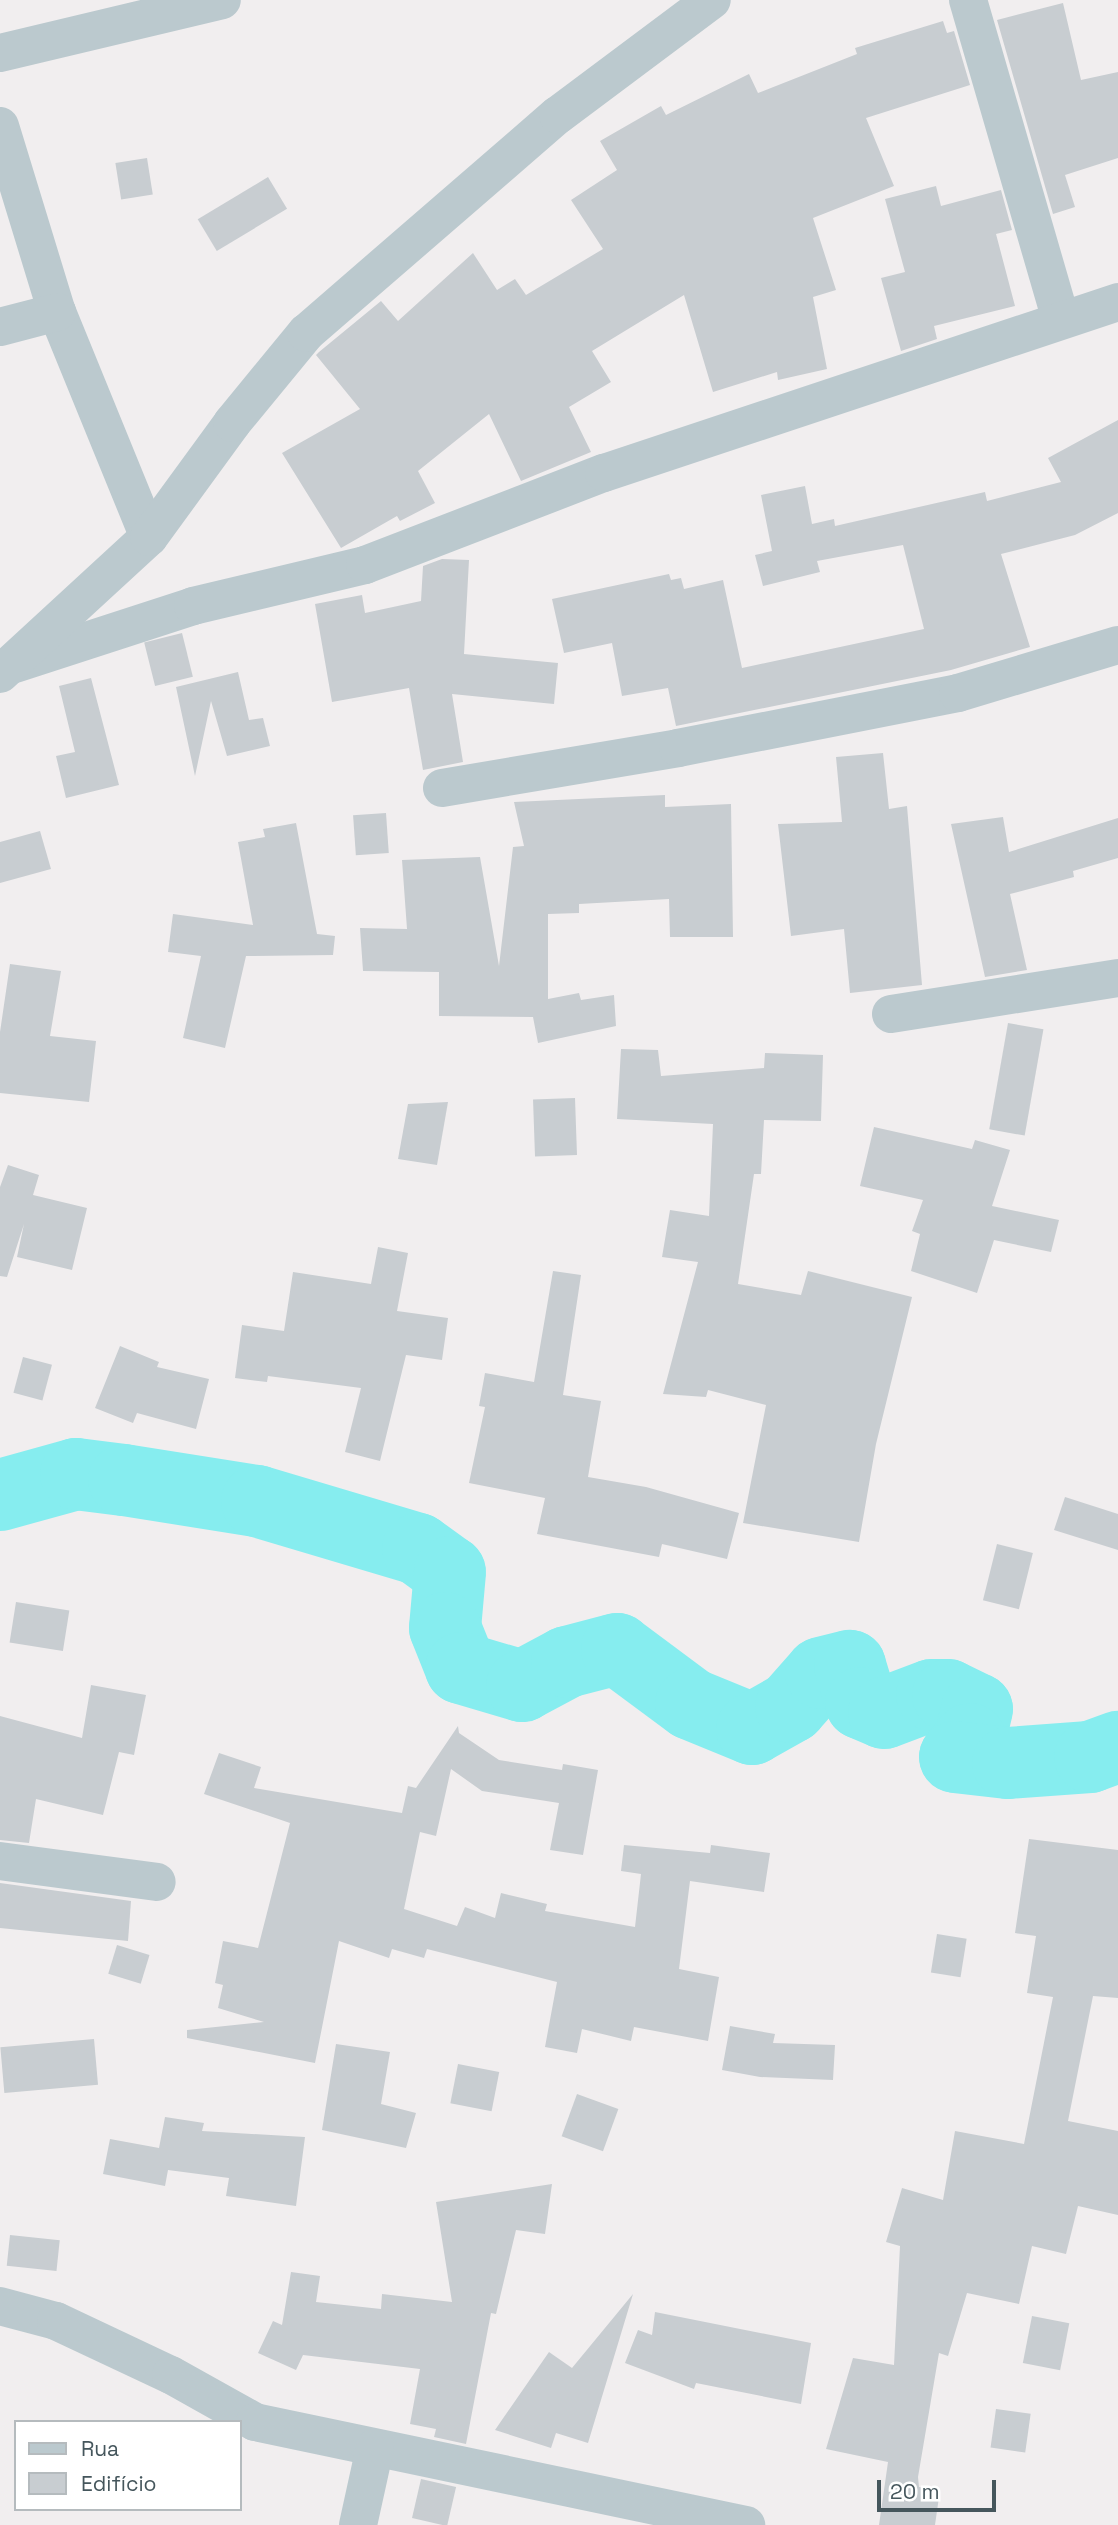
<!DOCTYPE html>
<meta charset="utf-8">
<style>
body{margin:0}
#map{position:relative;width:1118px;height:2525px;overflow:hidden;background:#f1eeef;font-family:"Space Grotesk",sans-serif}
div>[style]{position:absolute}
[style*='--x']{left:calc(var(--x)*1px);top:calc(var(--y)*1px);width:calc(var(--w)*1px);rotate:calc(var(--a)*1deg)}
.river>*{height:72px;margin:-36px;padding:0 36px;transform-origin:36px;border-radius:36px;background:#86edef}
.building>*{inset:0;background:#c8cdd1;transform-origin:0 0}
.minor>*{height:38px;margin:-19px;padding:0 19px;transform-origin:19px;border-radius:19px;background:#bbc9ce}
.tertiary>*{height:38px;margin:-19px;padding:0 19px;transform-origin:19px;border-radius:19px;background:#bbc9ce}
span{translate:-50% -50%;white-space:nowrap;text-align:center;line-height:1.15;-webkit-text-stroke:6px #fff;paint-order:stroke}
.legend{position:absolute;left:14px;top:2420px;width:228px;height:91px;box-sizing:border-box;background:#fff;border:2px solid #b5bbbe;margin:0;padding:9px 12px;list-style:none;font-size:21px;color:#45565c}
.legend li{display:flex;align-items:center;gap:14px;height:35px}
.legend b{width:35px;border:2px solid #b5bbbe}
.scale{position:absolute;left:877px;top:2480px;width:119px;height:32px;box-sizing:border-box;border:4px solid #45565c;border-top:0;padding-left:9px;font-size:21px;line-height:24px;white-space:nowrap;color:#45565c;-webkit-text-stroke:5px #fff;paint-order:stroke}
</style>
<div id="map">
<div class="river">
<i style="--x:0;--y:1495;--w:79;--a:-15.4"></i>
<i style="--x:76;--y:1474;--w:48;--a:7.1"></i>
<i style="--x:124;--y:1480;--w:135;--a:9"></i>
<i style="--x:257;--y:1501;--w:168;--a:16.6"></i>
<i style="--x:418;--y:1549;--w:39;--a:36"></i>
<i style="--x:450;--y:1572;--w:56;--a:95.1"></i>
<i style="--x:445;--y:1628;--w:43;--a:68.2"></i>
<i style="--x:461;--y:1668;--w:64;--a:16.4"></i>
<i style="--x:522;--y:1686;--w:51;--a:-28.1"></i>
<i style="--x:567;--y:1662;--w:52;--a:-14.6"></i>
<i style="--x:617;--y:1649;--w:92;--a:36.6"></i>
<i style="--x:691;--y:1704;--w:66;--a:22.3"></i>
<i style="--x:752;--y:1729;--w:45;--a:-29.4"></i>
<i style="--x:791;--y:1707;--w:45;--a:-48.6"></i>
<i style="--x:821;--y:1673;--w:30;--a:-14"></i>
<i style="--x:850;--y:1666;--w:39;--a:73"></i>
<i style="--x:861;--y:1703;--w:25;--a:23"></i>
<i style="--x:884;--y:1713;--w:51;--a:-20.6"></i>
<i style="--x:932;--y:1695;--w:16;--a:0"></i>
<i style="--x:948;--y:1695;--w:32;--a:26"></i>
<i style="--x:977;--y:1709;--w:31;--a:103"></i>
<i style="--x:970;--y:1739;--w:23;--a:130"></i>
<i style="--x:955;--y:1757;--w:53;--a:6.5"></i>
<i style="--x:1008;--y:1763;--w:82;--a:-4.2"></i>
<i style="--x:1090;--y:1757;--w:30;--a:-20"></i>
</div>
<div class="building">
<i style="clip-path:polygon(1063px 3px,1081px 80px,1118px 72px,1118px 158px,1065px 175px,1075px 207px,1053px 214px,997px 20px)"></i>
<i style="clip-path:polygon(943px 21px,947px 33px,954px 31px,970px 85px,866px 118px,894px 186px,813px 218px,836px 290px,813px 297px,827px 369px,778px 380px,777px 372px,713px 392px,684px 295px,592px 351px,611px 382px,569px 407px,591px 452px,521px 481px,489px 414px,418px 471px,435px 503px,400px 521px,397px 516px,341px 548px,282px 453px,360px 409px,316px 355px,319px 352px,381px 301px,398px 321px,473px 253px,497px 290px,515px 279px,526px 295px,603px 249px,571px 200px,617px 170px,600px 141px,661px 106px,666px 115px,749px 74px,758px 93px,857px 54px,855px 48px)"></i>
<i style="left:147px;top:158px;width:37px;height:32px;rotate:81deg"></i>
<i style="left:268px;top:177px;width:37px;height:82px;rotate:59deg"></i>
<i style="clip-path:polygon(936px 186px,941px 206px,1001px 190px,1012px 230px,996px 234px,1015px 306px,934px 326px,937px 339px,901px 351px,881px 278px,905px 272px,885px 199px)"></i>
<i style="clip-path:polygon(1118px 420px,1118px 513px,1075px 535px,1001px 554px,1030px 647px,951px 670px,676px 726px,668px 688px,622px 696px,612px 643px,564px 653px,552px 599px,669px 574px,671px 580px,681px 578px,684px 589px,723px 580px,742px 668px,924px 629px,903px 545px,817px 561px,820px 572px,763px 586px,755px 555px,772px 551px,761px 495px,805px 486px,812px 524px,834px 519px,835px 526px,985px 492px,987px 501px,1061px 482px,1048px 458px)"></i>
<i style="clip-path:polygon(442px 559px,469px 560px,464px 654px,558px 663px,554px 704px,452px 694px,463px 762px,423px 770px,409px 688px,332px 702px,315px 604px,362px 595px,365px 613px,421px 601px,423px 566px)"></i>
<i style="left:182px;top:633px;width:45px;height:39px;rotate:76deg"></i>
<i style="clip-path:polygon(238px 672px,249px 720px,263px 718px,270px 746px,227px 756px,211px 701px,195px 776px,176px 687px)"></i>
<i style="clip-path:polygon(91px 678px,119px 785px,66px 798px,56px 756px,75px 752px,59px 686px)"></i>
<i style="clip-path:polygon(883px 753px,889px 809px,907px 806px,922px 985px,850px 993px,844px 929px,791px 936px,778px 824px,842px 822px,836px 757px)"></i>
<i style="clip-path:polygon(665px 795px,665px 807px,731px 804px,733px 937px,670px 937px,669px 899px,579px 904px,579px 913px,548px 914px,548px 999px,579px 993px,581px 1000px,614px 995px,616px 1026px,538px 1043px,533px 1017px,439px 1016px,439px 972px,363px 971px,360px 928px,407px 929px,402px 860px,480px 857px,499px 966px,513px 847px,524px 846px,514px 802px)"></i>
<i style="left:386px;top:813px;width:40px;height:33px;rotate:86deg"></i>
<i style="clip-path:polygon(1003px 817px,1009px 852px,1118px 818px,1118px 858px,1073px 871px,1074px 877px,1010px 894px,1027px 970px,985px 977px,951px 824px)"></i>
<i style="clip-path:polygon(296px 823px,317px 934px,335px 936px,333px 955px,246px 956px,225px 1048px,183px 1038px,201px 956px,168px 952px,173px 914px,253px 925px,238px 842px,265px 837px,263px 829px)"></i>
<i style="clip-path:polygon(40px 831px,51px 869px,0 883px,0 842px)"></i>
<i style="clip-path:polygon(10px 964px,61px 971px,50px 1036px,96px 1041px,89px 1102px,0 1093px,0 1032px)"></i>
<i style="left:1008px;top:1023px;width:36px;height:108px;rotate:10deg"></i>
<i style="clip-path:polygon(621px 1049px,658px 1050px,661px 1076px,764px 1068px,765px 1053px,823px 1055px,821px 1121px,764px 1120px,761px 1174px,754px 1174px,738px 1284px,801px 1295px,808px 1271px,912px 1297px,876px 1444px,859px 1542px,743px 1523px,766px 1405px,708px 1390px,706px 1397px,663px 1394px,698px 1262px,662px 1257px,670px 1210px,709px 1216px,713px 1124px,617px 1119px)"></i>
<i style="left:575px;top:1098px;width:57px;height:42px;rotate:88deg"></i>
<i style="clip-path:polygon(448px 1102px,437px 1165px,398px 1159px,408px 1104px)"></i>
<i style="clip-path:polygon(874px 1127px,972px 1149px,975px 1140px,1010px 1150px,992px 1206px,1059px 1220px,1051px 1252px,994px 1240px,977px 1293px,911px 1271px,920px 1234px,912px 1231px,923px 1200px,860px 1186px)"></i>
<i style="clip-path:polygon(8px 1165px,39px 1175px,33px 1195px,87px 1208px,72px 1270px,17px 1257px,24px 1224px,7px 1277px,0 1276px,0 1187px)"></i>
<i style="clip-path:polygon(378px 1247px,408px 1253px,397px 1311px,448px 1318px,442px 1360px,406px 1355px,380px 1461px,345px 1452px,361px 1388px,268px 1376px,267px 1382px,235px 1378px,242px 1325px,284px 1331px,293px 1272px,371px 1284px)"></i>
<i style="clip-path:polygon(553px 1271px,581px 1275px,563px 1395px,601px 1401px,588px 1477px,646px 1487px,739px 1513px,727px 1559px,662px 1544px,659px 1557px,537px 1534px,545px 1498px,469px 1483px,485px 1407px,479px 1406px,485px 1373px,534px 1382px)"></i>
<i style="clip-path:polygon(120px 1346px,159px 1362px,157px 1367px,209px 1379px,196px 1429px,137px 1413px,133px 1423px,95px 1408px)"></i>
<i style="left:23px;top:1357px;width:30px;height:37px;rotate:15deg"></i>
<i style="clip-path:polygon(1065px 1497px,1118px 1514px,1118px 1550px,1054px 1530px)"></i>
<i style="left:997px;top:1544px;width:37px;height:58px;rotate:14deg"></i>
<i style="left:16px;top:1602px;width:54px;height:41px;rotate:9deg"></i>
<i style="clip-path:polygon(91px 1685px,146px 1695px,134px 1755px,119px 1752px,103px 1815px,36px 1799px,29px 1843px,0 1840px,0 1716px,82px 1738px)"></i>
<i style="clip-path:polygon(458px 1726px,459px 1733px,499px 1760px,562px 1770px,563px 1764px,598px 1770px,583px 1855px,550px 1850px,559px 1803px,482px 1791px,451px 1769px,436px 1836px,420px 1832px,404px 1909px,457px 1926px,465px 1907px,495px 1918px,501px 1893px,547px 1904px,545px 1911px,635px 1927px,641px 1874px,621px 1871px,624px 1845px,710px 1853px,711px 1845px,770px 1853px,764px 1892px,690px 1881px,679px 1969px,719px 1977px,708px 2041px,634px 2027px,631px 2041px,582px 2029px,577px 2053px,545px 2047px,557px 1982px,427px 1949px,424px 1958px,392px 1949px,389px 1958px,339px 1941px,315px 2063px,187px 2038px,187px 2030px,264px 2022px,218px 2008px,223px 1985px,215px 1983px,223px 1941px,258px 1948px,290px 1823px,204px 1794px,219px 1753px,261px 1767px,254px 1788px,402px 1813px,408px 1786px,416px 1788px)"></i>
<i style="clip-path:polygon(1029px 1839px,1118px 1850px,1118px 1998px,1093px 1996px,1068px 2121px,1118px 2131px,1118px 2215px,1078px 2206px,1066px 2254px,1032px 2246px,1019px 2304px,967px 2293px,948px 2356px,939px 2353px,918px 2477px,919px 2487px,940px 2490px,935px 2525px,879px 2525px,888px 2462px,826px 2449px,853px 2358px,894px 2365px,900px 2246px,886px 2242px,902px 2188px,943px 2200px,955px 2131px,1024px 2144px,1053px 1997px,1027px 1993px,1036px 1936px,1015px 1933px)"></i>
<i style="clip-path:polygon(0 1883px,131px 1901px,128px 1941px,0 1928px)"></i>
<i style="left:937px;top:1934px;width:30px;height:39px;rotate:9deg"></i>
<i style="left:117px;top:1945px;width:34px;height:30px;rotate:17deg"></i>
<i style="clip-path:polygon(730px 2026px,775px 2034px,773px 2043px,835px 2045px,833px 2080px,760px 2077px,722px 2070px)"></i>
<i style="left:94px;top:2039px;width:46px;height:94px;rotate:85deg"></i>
<i style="clip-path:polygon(336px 2044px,390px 2052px,381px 2104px,416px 2113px,406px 2148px,322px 2130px)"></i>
<i style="left:458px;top:2064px;width:42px;height:40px;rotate:11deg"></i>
<i style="left:577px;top:2094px;width:44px;height:45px;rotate:20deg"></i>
<i style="clip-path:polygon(165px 2117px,204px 2123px,202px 2131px,305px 2137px,296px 2206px,226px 2196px,229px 2178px,168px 2170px,165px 2186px,103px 2174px,110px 2139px,159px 2148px)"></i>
<i style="clip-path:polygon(552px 2184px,545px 2234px,516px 2230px,496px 2314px,491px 2313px,466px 2444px,434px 2437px,436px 2429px,410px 2424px,420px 2369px,303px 2355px,296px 2370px,258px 2353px,273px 2321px,282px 2325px,291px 2272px,320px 2276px,316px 2302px,381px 2309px,382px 2294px,452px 2302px,436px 2202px)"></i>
<i style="left:10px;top:2235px;width:50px;height:31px;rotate:6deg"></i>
<i style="clip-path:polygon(633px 2294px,588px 2443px,556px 2433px,551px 2448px,495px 2430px,549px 2352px,572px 2368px)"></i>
<i style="clip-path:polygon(655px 2312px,811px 2343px,801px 2404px,696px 2383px,694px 2389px,625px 2363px,638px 2330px,652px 2335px)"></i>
<i style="left:1032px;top:2316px;width:38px;height:48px;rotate:11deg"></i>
<i style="left:996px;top:2409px;width:35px;height:39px;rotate:8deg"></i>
<i style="left:421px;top:2479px;width:36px;height:40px;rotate:13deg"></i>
</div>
<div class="minor">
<i style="--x:968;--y:0;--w:333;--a:73.8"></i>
<i style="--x:0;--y:53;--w:228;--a:-13.4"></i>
<i style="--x:0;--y:126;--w:195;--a:73"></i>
<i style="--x:57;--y:312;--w:243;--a:67.8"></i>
<i style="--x:0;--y:327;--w:59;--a:-14.7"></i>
<i style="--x:15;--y:664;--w:187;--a:-18"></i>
<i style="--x:193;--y:606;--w:177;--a:-13.4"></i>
<i style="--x:365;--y:565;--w:256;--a:-21.1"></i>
<i style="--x:604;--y:473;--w:542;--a:-18.4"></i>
<i style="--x:442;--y:788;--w:239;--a:-9.6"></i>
<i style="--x:678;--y:748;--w:285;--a:-11.1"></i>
<i style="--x:958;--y:693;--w:167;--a:-16.7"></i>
<i style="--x:891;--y:1014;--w:230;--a:-9"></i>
<i style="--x:0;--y:1861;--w:158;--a:7.6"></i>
<i style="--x:0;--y:2306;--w:58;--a:15"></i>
<i style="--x:56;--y:2321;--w:127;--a:25.2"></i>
<i style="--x:171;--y:2375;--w:96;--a:29.2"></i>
<i style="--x:255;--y:2422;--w:502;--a:11.85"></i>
<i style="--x:358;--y:2525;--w:79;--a:-77.6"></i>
</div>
<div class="tertiary">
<i style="--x:0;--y:674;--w:202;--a:-42.6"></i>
<i style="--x:149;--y:537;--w:141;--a:-53.9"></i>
<i style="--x:232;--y:423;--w:117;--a:-50.6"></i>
<i style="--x:306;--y:333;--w:333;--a:-40.9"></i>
<i style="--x:558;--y:115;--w:192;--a:-36.8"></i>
</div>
<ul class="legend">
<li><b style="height:9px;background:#bbc9ce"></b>Rua</li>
<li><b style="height:19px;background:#c8cdd1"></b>Edifício</li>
</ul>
<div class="scale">20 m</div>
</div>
